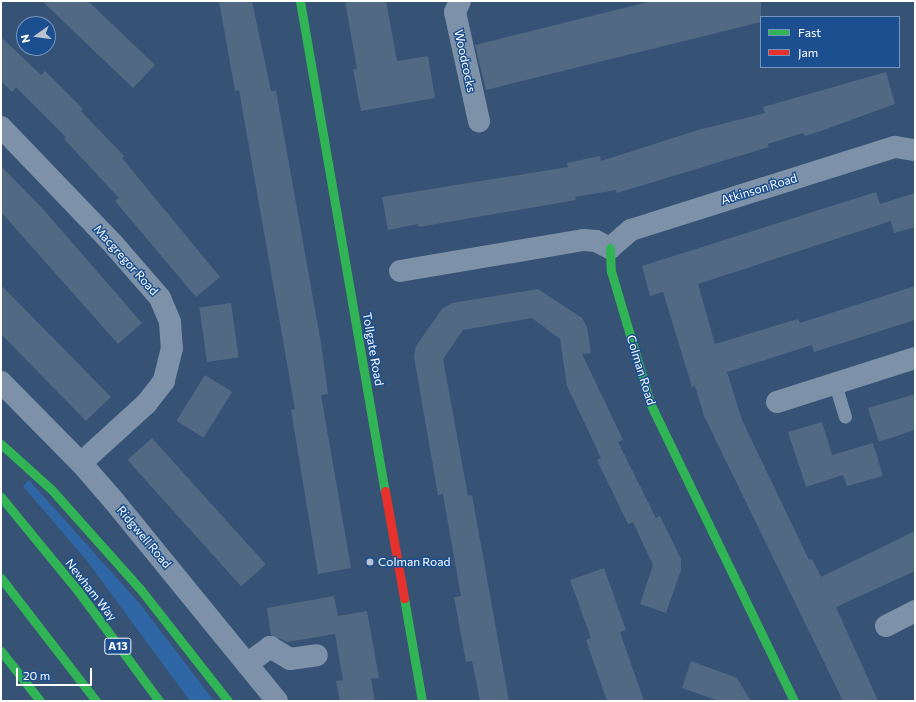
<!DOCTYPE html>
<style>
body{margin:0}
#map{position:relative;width:916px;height:702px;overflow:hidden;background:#365274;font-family:Commissioner,sans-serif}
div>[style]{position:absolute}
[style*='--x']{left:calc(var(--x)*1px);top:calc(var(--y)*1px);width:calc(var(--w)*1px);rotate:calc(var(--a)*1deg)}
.green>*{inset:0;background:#2f66a5}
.building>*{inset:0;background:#526984;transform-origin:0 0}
.lane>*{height:13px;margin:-6.5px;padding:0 6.5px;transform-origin:6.5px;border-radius:6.5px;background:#7d92a8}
.street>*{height:22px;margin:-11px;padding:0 11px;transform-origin:11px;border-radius:11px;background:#7d92a8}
.fast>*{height:9px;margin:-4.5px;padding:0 4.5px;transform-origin:4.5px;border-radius:4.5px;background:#30b455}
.jam>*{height:9px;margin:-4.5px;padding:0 4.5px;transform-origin:4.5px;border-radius:4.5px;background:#e5322d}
.dots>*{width:11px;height:11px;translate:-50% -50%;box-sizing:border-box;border:2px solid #1b4f8f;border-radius:50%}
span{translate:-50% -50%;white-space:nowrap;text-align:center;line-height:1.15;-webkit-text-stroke:3px #1b4f8f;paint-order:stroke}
.shield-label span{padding:1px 3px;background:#1b4f8f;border:1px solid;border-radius:3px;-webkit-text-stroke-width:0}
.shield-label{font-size:11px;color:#fff;font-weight:700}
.street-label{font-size:12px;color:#fff}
.poi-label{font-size:12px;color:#fff}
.left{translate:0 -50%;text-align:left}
.frame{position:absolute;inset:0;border:2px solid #fff;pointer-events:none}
.legend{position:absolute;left:760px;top:16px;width:140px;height:52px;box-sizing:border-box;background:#1b4f8f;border:1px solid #7695bc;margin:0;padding:5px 7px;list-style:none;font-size:12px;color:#fff}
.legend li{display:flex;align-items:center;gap:8px;height:20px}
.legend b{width:20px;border:1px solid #7695bc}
.north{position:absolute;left:16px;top:16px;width:40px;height:40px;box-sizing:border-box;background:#1b4f8f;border:1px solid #7695bc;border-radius:50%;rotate:256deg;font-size:11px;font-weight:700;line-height:16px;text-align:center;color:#fff}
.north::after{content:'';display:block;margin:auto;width:14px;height:18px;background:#b9c2ce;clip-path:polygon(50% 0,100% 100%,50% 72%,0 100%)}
.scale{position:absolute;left:16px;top:668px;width:76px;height:18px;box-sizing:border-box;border:2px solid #fff;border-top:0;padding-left:5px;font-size:12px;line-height:14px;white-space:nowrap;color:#fff;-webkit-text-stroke:3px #1b4f8f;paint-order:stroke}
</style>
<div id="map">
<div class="green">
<i style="clip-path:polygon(29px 480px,140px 604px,214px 701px,190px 701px,87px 561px,23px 486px)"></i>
</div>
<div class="building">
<i style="clip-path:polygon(42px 1px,88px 1px,155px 65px,133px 88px)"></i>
<i style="clip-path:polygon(219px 1px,252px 1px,271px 91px,276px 91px,321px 343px,328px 394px,321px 395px,351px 568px,318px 574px,291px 410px,295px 409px,239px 90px,235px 91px)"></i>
<i style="clip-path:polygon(345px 1px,386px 1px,397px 61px,428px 56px,435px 98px,361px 111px,353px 69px,357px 69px)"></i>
<i style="clip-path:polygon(652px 1px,761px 1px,761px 22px,486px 90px,475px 45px)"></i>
<i style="clip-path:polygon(1px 37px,41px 75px,45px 71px,83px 109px,81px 111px,124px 156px,122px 158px,220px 277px,196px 297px,115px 201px,119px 198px,64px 139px,66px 137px,16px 87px,12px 92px,1px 81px)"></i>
<i style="clip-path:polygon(886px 72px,895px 104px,821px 131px,805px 136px,803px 133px,768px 144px,769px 147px,617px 193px,616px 190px,575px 197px,576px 200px,419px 227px,418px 224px,388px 230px,382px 197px,568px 167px,567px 163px,600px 156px,601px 161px,698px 130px,765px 113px,763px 107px)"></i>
<i style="clip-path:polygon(1px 166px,42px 208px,142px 323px,118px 344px,1px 212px)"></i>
<i style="clip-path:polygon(876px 192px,880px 204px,915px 193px,915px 227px,894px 233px,891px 221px,698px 284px,715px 344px,798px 319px,800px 323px,915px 286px,915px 320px,814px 352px,812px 345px,727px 372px,742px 420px,809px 560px,812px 559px,821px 577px,915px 531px,915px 571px,836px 607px,878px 701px,843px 701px,704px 416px,695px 386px,692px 387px,663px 292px,650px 296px,642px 266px)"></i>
<i style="clip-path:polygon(1px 285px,111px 397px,86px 421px,1px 334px)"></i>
<i style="clip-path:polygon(538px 289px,582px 318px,587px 327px,591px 353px,582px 354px,623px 440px,618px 442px,656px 518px,660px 516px,681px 559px,681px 570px,666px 613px,640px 604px,653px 565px,633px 522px,628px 524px,597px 460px,601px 458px,567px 386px,560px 339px,532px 318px,463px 330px,443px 359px,468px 496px,472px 495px,509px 701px,480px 701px,472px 661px,466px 662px,454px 597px,461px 596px,448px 523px,443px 494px,438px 495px,414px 357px,416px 346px,442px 309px,452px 303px)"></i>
<i style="left:231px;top:303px;width:55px;height:32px;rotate:82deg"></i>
<i style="left:205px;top:375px;width:32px;height:54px;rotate:32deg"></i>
<i style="clip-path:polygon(915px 394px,915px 430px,879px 442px,868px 408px)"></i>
<i style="clip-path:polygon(822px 422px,832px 455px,873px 443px,883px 476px,847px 486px,843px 475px,806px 487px,788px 432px)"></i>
<i style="left:152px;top:438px;width:170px;height:33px;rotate:48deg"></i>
<i style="clip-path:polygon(604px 568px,626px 630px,620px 632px,644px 701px,607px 701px,586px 640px,591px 638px,570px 580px)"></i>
<i style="clip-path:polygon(334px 596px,338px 616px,367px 611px,379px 678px,371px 679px,375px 701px,340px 701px,336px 681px,343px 680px,335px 634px,287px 642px,271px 635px,267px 608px)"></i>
<i style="clip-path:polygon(691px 661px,737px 678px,751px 701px,719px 701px,682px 688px)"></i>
</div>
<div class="lane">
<i style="--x:835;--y:384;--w:34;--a:73"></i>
</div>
<div class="street">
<i style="--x:460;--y:1;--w:12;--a:114"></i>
<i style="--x:455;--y:12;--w:112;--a:77.6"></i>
<i style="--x:1;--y:127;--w:163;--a:46.2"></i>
<i style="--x:114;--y:245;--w:70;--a:49"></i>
<i style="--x:160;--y:298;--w:26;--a:67"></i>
<i style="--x:170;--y:322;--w:26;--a:86"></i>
<i style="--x:172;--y:348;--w:34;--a:104"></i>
<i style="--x:164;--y:381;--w:28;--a:128"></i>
<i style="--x:147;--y:403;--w:89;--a:137.7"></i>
<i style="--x:400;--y:271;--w:186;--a:-9.6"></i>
<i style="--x:583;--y:240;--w:13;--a:4"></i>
<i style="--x:596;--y:241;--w:16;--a:27"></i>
<i style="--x:610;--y:248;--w:28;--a:-41"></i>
<i style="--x:631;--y:230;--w:277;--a:-17.5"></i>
<i style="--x:895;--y:147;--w:20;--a:9"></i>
<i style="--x:1;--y:382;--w:114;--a:45.4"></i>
<i style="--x:81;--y:463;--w:50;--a:49"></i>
<i style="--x:114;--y:501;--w:258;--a:50.8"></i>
<i style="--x:777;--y:402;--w:145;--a:-17.7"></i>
<i style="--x:886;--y:626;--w:33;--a:-27"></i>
<i style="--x:247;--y:664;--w:29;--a:-36"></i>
<i style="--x:270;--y:647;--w:23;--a:31"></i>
<i style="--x:290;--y:659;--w:27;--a:-8"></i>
</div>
<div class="fast">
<i style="--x:300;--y:1;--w:497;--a:80.2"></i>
<i style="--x:610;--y:248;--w:23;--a:88"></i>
<i style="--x:611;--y:271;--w:138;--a:73.5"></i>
<i style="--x:650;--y:403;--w:331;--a:64.2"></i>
<i style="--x:1;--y:444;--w:67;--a:42"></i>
<i style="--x:51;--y:489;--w:135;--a:48.3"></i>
<i style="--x:141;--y:590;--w:141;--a:51.9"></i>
<i style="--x:1;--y:497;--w:122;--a:50.7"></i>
<i style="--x:78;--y:591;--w:137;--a:53.6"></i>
<i style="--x:1;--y:578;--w:155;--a:52.3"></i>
<i style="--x:404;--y:598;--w:105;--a:80.1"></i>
<i style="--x:1;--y:651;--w:63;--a:52"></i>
</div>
<div class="jam">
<i style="--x:385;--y:491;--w:109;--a:79.9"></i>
</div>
<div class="dots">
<i style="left:370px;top:562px;background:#b9c2ce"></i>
</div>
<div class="shield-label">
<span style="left:118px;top:646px">A13</span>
</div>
<div class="street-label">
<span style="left:465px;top:61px;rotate:78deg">Woodcocks</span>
<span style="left:759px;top:189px;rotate:-17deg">Atkinson Road</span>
<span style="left:126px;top:260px;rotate:48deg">Macgregor Road</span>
<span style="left:373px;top:349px;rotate:80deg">Tollgate Road</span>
<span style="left:641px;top:370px;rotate:73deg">Colman Road</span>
<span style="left:144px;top:537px;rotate:50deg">Ridgwell Road</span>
<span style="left:91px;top:590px;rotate:52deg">Newham Way</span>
</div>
<div class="poi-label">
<span class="left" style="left:378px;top:562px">Colman Road</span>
</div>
<div class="frame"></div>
<ul class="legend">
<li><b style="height:5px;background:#30b455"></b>Fast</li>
<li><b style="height:5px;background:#e5322d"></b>Jam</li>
</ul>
<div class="north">N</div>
<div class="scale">20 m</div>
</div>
